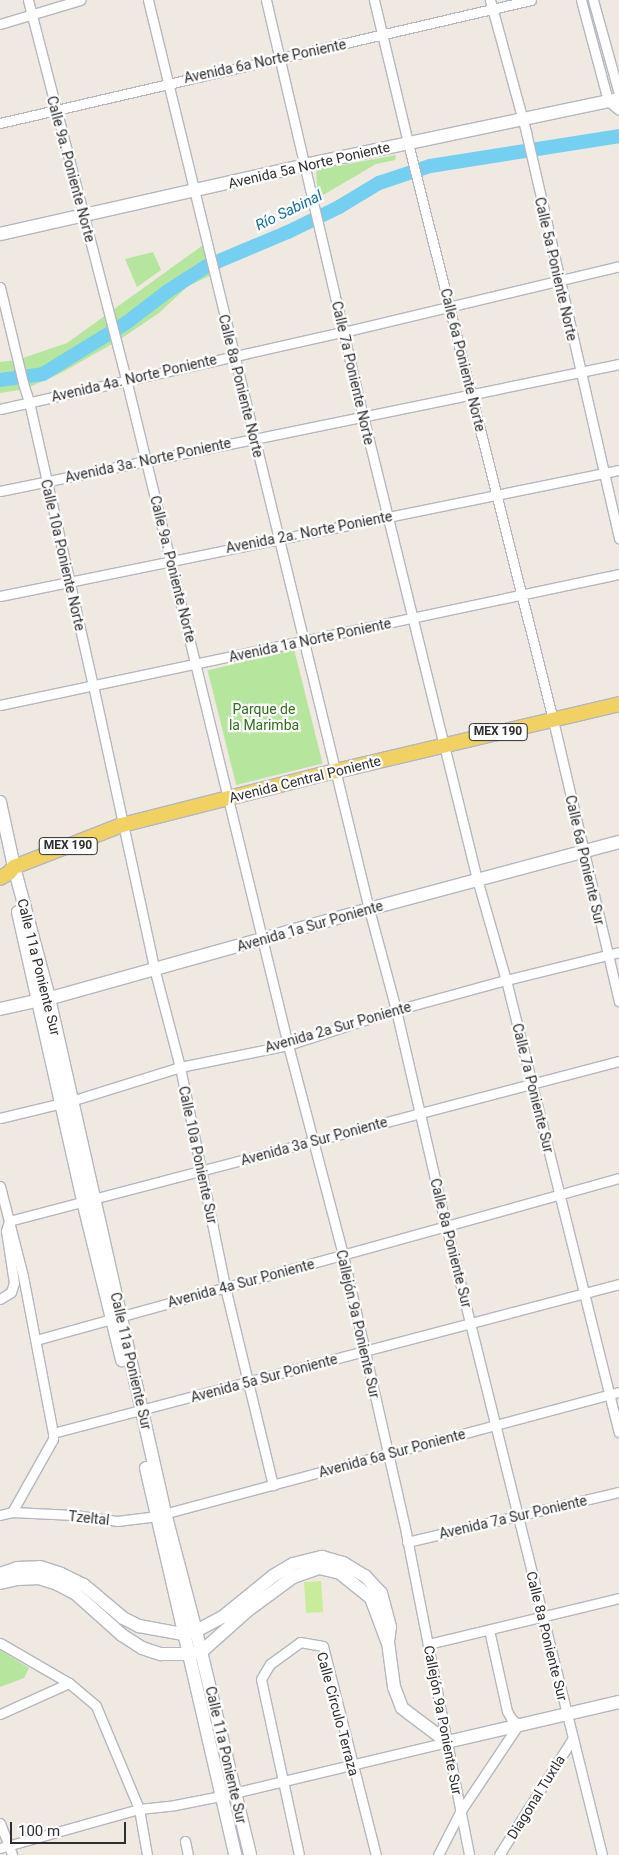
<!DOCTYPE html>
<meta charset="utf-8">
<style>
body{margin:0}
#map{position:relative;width:619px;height:1855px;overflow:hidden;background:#efe9e1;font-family:Roboto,sans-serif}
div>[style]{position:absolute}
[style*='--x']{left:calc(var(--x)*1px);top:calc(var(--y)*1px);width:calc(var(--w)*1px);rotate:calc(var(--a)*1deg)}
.green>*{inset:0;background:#b6e59e;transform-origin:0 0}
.pitch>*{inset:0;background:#c9ec9a;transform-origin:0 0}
.river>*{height:14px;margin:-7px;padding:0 7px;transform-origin:7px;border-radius:7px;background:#75cff0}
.roads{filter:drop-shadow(1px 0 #b4b7c1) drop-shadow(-1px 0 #b4b7c1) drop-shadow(0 1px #b4b7c1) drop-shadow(0 -1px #b4b7c1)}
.street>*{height:9px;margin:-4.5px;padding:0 4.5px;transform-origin:4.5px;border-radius:4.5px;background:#fff}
.secondary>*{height:12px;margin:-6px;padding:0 6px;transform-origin:6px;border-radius:6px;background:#fff}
.primary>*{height:14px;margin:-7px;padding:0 7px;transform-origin:7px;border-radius:7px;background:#f2d163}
span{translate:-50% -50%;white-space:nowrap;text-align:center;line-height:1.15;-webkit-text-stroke:4.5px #fff;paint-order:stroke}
.shield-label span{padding:1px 4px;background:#fff;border:1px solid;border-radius:4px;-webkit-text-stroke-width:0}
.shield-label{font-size:12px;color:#2e2e2e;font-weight:700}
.street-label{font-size:14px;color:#2e2e2e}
.park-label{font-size:14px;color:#2c6e1b}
.water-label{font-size:15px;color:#0d6fa3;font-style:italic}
.scale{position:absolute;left:10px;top:1822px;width:116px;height:22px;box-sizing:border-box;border:2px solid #2e2e2e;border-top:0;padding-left:6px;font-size:15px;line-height:18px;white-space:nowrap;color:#2e2e2e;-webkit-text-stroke:4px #fff;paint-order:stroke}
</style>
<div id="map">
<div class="green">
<i style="clip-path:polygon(396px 155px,395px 160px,376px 164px,318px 198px,316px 170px)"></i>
<i style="clip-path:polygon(206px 243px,214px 274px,188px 286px,159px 313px,119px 340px,61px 373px,25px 389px,0 393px,0 362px,17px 360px,67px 343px)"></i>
<i style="clip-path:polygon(153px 252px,161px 270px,137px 287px,125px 259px)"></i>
<i style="left:294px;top:649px;width:118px;height:89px;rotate:76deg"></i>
<i style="clip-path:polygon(0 1650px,29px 1668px,24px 1678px,0 1687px)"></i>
</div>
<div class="pitch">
<i style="left:321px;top:1581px;width:31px;height:17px;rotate:86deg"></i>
</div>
<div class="river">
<i style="--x:0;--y:380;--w:43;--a:-7.9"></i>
<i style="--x:43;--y:374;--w:97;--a:-31.6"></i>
<i style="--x:126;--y:323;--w:53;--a:-37.3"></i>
<i style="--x:168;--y:291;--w:46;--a:-32.7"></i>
<i style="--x:207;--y:266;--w:88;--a:-22.8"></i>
<i style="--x:288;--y:232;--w:57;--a:-26.1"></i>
<i style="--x:339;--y:207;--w:47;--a:-31"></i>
<i style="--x:379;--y:183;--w:54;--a:-18.4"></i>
<i style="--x:430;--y:166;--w:191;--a:-9"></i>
</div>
<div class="roads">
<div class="street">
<i style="--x:28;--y:0;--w:391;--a:75.5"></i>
<i style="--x:126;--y:379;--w:685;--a:76.33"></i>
<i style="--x:288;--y:1045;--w:217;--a:75.3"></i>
<i style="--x:343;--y:1255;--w:285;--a:77.2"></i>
<i style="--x:406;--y:1533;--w:328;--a:78.9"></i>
<i style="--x:148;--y:0;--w:935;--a:76.34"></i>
<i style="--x:369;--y:909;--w:105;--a:75"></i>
<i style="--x:396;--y:1010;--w:222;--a:77"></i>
<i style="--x:446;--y:1226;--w:648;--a:76.07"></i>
<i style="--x:266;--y:0;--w:427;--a:76.9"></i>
<i style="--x:363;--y:416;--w:339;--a:76.2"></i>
<i style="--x:444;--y:745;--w:138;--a:76.2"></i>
<i style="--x:477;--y:879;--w:105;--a:74"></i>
<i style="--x:506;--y:980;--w:466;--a:76"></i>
<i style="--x:374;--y:0;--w:147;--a:76.6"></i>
<i style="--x:408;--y:143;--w:595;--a:75.89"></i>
<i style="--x:553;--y:720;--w:289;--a:76.8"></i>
<i style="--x:490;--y:0;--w:137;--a:74.7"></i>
<i style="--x:526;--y:132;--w:417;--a:77.1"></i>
<i style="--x:581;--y:0;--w:105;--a:75"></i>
<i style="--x:608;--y:101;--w:14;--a:39"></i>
<i style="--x:593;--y:0;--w:98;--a:74.5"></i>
<i style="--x:0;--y:24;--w:84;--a:-16.7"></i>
<i style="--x:0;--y:123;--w:545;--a:-13.04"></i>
<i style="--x:0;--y:287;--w:99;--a:76.5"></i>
<i style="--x:23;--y:383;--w:20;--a:72"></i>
<i style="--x:29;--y:402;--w:290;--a:77.3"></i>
<i style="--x:93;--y:685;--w:289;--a:77.8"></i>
<i style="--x:154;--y:968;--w:102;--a:75.3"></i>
<i style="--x:180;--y:1067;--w:225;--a:78.4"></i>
<i style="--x:225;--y:1287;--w:204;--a:76.4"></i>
<i style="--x:0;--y:409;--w:352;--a:-12.7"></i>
<i style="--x:343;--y:332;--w:284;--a:-13.4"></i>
<i style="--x:0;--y:491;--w:632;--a:-11.59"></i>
<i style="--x:0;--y:596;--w:632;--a:-11.51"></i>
<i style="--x:0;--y:705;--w:633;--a:-11.95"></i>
<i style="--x:0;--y:1118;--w:73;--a:-13.5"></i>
<i style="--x:71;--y:1101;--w:114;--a:-17.3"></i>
<i style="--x:180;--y:1067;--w:110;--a:-11.5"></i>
<i style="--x:288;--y:1045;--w:114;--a:-18"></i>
<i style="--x:396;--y:1010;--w:114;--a:-15.3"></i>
<i style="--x:506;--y:980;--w:116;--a:-13.9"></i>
<i style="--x:0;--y:1186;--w:93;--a:75.7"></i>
<i style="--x:23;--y:1276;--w:160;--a:79.2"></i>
<i style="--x:53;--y:1433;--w:6;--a:90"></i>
<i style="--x:53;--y:1439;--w:84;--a:119.3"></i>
<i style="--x:0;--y:1299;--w:13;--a:-32"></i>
<i style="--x:11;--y:1292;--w:9;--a:-72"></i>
<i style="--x:14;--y:1283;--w:53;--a:-98.7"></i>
<i style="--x:6;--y:1231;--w:10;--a:-73"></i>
<i style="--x:9;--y:1221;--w:631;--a:-14.7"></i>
<i style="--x:36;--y:1340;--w:605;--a:-15.53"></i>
<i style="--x:53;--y:1433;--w:585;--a:-14.75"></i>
<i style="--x:0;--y:1515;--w:12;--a:-14"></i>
<i style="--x:12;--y:1512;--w:62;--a:2.8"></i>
<i style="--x:74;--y:1515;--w:43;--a:7.9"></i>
<i style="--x:117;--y:1521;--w:39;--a:-7"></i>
<i style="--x:156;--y:1516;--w:479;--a:-15"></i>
<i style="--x:407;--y:1542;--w:218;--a:-13.3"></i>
<i style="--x:0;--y:1643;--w:80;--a:30.1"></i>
<i style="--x:69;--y:1683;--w:35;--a:40"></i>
<i style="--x:96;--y:1706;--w:112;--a:67.3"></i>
<i style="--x:139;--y:1809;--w:47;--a:80.1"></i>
<i style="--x:428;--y:1644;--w:196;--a:-13.5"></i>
<i style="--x:0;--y:1714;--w:76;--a:-24.2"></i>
<i style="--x:0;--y:1823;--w:34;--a:69"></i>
<i style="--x:185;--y:1841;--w:14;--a:78"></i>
<i style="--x:0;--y:1848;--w:144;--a:-15.7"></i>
<i style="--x:139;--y:1809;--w:36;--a:-6"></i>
<i style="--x:175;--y:1805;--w:47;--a:-11.1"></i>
<i style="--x:221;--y:1796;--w:232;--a:-13.4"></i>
<i style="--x:299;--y:1855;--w:180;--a:-102.2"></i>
<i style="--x:261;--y:1679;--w:17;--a:-59"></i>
<i style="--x:270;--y:1664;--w:37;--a:-36"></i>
<i style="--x:300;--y:1642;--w:23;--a:10"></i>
<i style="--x:323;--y:1646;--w:216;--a:75.8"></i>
<i style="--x:438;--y:1855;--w:48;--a:-62.9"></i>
<i style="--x:460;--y:1812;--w:105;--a:-56.3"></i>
<i style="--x:518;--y:1725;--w:10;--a:-135"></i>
<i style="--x:511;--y:1718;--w:8;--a:-120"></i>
<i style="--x:507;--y:1711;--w:83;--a:-102.5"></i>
<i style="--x:499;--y:1855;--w:138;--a:-57.7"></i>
</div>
<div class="secondary">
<i style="--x:0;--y:234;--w:313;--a:-12.7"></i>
<i style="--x:305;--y:165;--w:321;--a:-11.9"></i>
<i style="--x:0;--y:802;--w:66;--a:77.8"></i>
<i style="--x:14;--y:867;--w:136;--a:75"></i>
<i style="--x:49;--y:998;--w:528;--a:77.31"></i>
<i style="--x:165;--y:1513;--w:122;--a:75.3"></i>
<i style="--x:196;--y:1631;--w:230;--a:76.4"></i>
<i style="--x:18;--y:912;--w:296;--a:77.3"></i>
<i style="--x:83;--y:1201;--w:164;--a:76.2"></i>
<i style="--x:0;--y:1009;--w:59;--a:-12.6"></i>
<i style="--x:58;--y:996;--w:323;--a:-15.6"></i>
<i style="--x:369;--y:909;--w:259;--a:-15"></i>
<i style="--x:146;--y:1468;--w:397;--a:77"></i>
<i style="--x:0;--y:1574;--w:18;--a:-19"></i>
<i style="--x:17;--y:1568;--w:23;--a:-2"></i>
<i style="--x:40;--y:1567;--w:22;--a:18"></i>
<i style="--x:61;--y:1574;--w:25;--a:26"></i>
<i style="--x:84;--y:1585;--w:51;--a:40.2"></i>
<i style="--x:123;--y:1618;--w:18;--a:27"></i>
<i style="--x:139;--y:1626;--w:45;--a:10.3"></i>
<i style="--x:183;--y:1634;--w:13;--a:-13"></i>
<i style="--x:196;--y:1631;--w:32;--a:-28"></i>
<i style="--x:224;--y:1616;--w:63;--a:-39.2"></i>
<i style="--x:273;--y:1576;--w:23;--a:-31"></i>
<i style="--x:293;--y:1564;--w:30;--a:-14"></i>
<i style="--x:322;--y:1557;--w:22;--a:16"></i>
<i style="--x:343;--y:1563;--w:26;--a:31"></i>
<i style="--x:365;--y:1576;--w:23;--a:47"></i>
<i style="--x:381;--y:1593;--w:35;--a:75"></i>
<i style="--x:390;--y:1627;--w:15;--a:98"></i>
<i style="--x:388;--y:1642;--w:45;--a:82.4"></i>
<i style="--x:394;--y:1687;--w:22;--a:69"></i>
<i style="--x:402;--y:1708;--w:56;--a:37.1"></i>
<i style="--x:447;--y:1742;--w:177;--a:-13.1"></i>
<i style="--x:0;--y:1583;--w:18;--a:-13"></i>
<i style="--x:18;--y:1579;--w:21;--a:-3"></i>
<i style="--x:39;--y:1578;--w:19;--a:18"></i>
<i style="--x:57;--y:1584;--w:20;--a:27"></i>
<i style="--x:75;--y:1593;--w:63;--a:41.8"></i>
<i style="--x:122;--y:1635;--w:24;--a:33"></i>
<i style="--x:142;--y:1648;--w:20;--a:18"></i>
<i style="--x:161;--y:1654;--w:26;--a:0"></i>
<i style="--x:187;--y:1654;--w:14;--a:-8"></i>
<i style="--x:201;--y:1652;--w:62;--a:-41.7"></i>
<i style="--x:247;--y:1611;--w:57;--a:-36.5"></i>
<i style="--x:293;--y:1577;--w:28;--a:-19"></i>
<i style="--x:319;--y:1568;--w:22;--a:13"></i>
<i style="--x:340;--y:1573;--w:40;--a:39"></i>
<i style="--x:371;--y:1598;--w:46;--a:69.6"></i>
</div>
<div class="primary">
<i style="--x:0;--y:878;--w:10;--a:-29"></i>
<i style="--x:9;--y:873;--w:8;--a:-50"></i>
<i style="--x:14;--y:867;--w:116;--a:-21.3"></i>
<i style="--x:122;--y:825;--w:221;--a:-14.2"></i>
<i style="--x:336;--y:771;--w:291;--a:-13.3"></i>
</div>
</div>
<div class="shield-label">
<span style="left:498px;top:732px">MEX 190</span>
<span style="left:68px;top:846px">MEX 190</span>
</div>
<div class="street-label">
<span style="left:265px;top:61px;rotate:-12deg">Avenida 6a Norte Poniente</span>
<span style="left:309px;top:165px;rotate:-13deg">Avenida 5a Norte Poniente</span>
<span style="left:71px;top:169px;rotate:75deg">Calle 9a. Poniente Norte</span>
<span style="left:556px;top:269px;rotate:77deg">Calle 5a Poniente Norte</span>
<span style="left:463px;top:360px;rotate:76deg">Calle 6a Poniente Norte</span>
<span style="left:353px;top:373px;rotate:77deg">Calle 7a Poniente Norte</span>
<span style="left:134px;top:378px;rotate:-13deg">Avenida 4a. Norte Poniente</span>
<span style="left:241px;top:386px;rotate:76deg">Calle 8a Poniente Norte</span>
<span style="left:148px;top:460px;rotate:-12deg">Avenida 3a. Norte Poniente</span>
<span style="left:309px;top:532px;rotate:-11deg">Avenida 2a. Norte Poniente</span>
<span style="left:63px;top:555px;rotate:77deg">Calle 10a Poniente Norte</span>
<span style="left:173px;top:569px;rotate:76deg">Calle 9a. Poniente Norte</span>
<span style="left:310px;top:640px;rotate:-12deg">Avenida 1a Norte Poniente</span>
<span style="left:305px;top:779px;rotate:-14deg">Avenida Central Poniente</span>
<span style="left:585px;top:860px;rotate:77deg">Calle 6a Poniente Sur</span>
<span style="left:310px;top:926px;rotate:-16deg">Avenida 1a Sur Poniente</span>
<span style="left:39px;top:967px;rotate:76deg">Calle 11a Poniente Sur</span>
<span style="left:338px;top:1027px;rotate:-16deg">Avenida 2a Sur Poniente</span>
<span style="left:533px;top:1088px;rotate:76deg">Calle 7a Poniente Sur</span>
<span style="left:314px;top:1141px;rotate:-15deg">Avenida 3a Sur Poniente</span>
<span style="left:198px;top:1155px;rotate:78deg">Calle 10a Poniente Sur</span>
<span style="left:451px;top:1243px;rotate:76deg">Calle 8a Poniente Sur</span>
<span style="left:241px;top:1283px;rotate:-15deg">Avenida 4a Sur Poniente</span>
<span style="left:358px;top:1324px;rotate:77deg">Callejón 9a Poniente Sur</span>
<span style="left:131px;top:1361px;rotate:77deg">Calle 11a Poniente Sur</span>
<span style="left:264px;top:1378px;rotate:-15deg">Avenida 5a Sur Poniente</span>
<span style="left:392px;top:1453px;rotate:-15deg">Avenida 6a Sur Poniente</span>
<span style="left:513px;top:1517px;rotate:-13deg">Avenida 7a Sur Poniente</span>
<span style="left:89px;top:1518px;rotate:6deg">Tzeltal</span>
<span style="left:547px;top:1636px;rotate:76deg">Calle 8a Poniente Sur</span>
<span style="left:338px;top:1714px;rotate:75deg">Calle Círculo Terraza</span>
<span style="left:443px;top:1720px;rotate:79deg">Callejón 9a Poniente Sur</span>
<span style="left:226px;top:1755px;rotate:77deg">Calle 11a Poniente Sur</span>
<span style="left:536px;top:1797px;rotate:-58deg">Diagonal Tuxtla</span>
</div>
<div class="park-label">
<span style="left:264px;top:717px">Parque de<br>la Marimba</span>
</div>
<div class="water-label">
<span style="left:289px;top:211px;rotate:-26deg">Río Sabinal</span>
</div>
<div class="scale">100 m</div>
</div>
